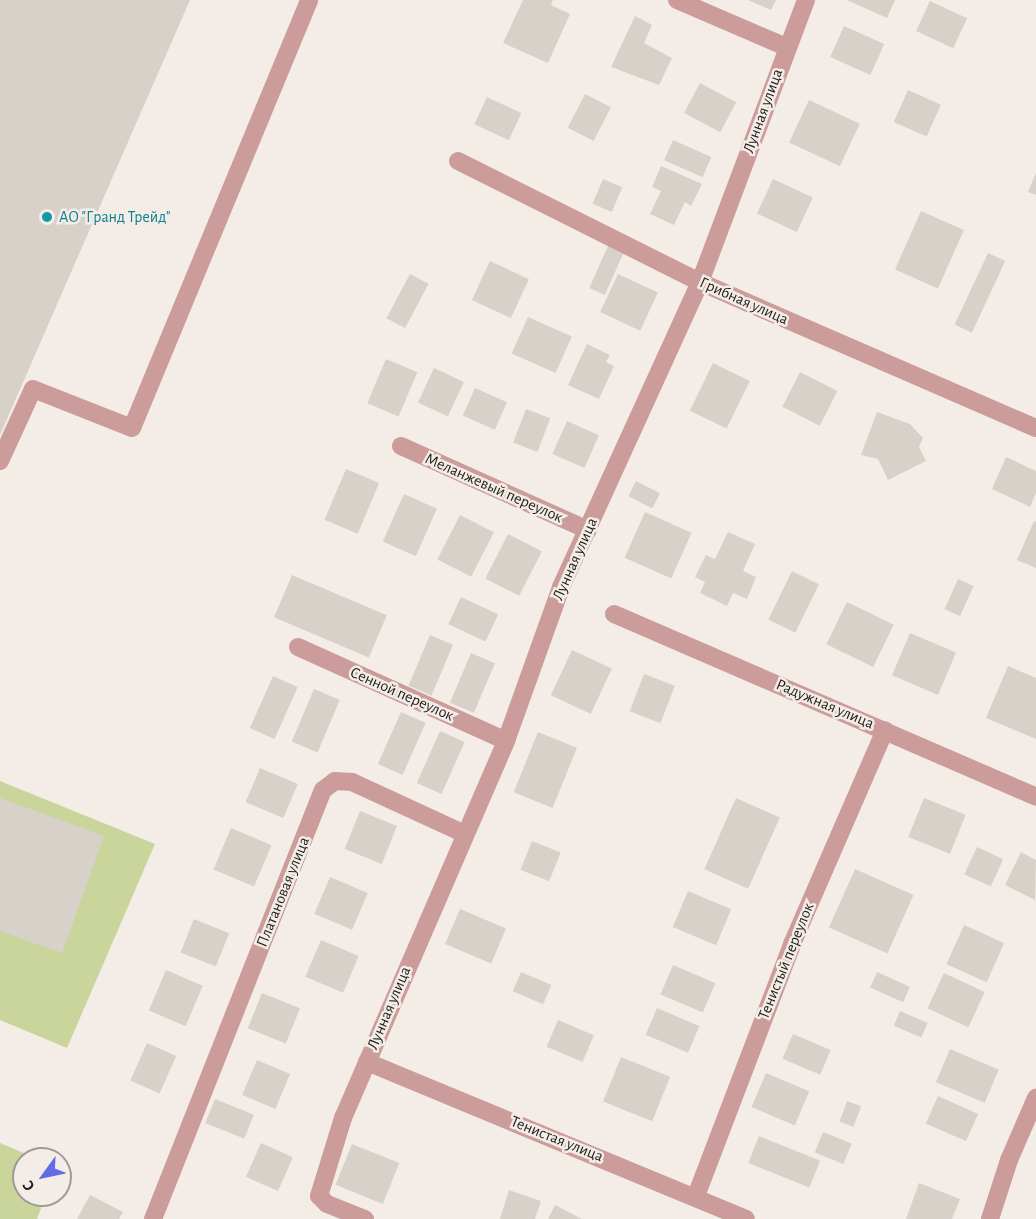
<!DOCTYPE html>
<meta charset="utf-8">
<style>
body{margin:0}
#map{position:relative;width:1036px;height:1219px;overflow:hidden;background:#f4ede7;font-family:"Alegreya Sans",sans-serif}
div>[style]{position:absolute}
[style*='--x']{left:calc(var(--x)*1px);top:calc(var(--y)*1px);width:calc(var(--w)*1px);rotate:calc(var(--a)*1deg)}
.green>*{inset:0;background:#cad59b}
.building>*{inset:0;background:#d7d1ca;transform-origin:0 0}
.minor>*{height:18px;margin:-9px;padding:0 9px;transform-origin:9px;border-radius:9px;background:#cc9c9b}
.dots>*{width:16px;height:16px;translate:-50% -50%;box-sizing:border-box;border:3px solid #f4ede7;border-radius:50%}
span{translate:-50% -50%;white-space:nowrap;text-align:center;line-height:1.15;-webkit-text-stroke:5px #f4ede7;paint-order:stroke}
.street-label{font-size:16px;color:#1f1d1b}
.culture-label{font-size:16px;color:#0d838f}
.left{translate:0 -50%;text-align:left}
.north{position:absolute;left:12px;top:1147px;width:60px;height:60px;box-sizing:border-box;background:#f4ede7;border:2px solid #9f9a95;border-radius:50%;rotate:237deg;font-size:16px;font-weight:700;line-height:24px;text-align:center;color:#1f1d1b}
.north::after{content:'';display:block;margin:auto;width:21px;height:27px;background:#616ce4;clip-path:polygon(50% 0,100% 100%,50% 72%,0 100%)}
</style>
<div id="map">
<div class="green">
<i style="clip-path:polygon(0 781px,155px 844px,67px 1048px,0 1020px)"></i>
<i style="clip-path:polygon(0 1143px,38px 1159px,24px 1159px,24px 1195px,46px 1195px,37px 1219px,0 1219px)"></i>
</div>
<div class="building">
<i style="clip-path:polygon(0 0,190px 0,0 435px)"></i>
<i style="clip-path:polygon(523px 0,553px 0,551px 5px,570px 14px,548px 63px,503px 43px)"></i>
<i style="clip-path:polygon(748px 0,776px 0,771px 10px)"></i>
<i style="clip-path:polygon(847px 0,895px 0,887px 18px)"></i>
<i style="left:930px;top:1px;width:41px;height:33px;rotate:25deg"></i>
<i style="clip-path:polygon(635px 16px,652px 25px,644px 43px,672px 58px,659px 85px,611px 67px)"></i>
<i style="left:844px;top:26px;width:44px;height:34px;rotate:24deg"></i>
<i style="left:700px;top:83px;width:41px;height:34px;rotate:28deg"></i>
<i style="left:908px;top:90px;width:36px;height:35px;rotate:24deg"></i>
<i style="left:585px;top:94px;width:29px;height:38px;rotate:27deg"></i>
<i style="left:487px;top:97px;width:38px;height:30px;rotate:25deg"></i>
<i style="left:809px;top:100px;width:56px;height:47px;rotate:25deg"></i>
<i style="left:673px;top:140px;width:42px;height:22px;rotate:24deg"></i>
<i style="clip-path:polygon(661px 166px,702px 184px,691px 206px,685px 202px,674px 225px,650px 214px,661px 191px,652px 187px)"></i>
<i style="clip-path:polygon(1036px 173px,1036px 195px,1028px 192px)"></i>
<i style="left:603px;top:179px;width:21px;height:27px;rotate:23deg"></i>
<i style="left:773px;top:179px;width:44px;height:38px;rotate:25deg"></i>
<i style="left:921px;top:211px;width:47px;height:64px;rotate:24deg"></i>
<i style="left:608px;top:246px;width:17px;height:46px;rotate:24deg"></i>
<i style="left:988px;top:253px;width:19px;height:79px;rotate:25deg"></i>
<i style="left:490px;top:261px;width:43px;height:43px;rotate:25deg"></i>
<i style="left:410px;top:274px;width:21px;height:50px;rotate:28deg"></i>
<i style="left:618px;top:274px;width:44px;height:42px;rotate:25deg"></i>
<i style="left:528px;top:317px;width:48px;height:40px;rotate:24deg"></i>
<i style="clip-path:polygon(587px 344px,610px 355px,606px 362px,614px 366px,599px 399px,568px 385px)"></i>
<i style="left:386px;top:359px;width:34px;height:48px;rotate:23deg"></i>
<i style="left:713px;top:363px;width:41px;height:53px;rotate:26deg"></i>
<i style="left:434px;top:368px;width:33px;height:38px;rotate:25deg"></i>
<i style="left:800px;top:372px;width:42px;height:39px;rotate:27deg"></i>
<i style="left:475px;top:388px;width:35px;height:30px;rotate:24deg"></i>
<i style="left:526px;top:409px;width:26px;height:36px;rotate:21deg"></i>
<i style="clip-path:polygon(877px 412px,910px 424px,923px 438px,919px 447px,926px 461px,888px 480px,878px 459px,861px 455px)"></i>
<i style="left:567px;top:421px;width:35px;height:36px;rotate:24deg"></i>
<i style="clip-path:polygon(1006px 457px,1036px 471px,1036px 493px,1030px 507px,992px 489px)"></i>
<i style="left:346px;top:469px;width:36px;height:55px;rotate:23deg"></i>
<i style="left:636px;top:481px;width:27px;height:17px;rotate:27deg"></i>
<i style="left:404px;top:494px;width:36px;height:52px;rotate:24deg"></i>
<i style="left:645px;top:512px;width:51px;height:50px;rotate:24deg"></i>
<i style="left:460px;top:515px;width:38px;height:50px;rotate:27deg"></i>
<i style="clip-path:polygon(1034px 521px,1036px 522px,1036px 568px,1017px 560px)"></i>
<i style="clip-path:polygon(728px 532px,755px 544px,743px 571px,756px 577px,747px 599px,733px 593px,727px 606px,700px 593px,705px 582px,695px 577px,706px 555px,715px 559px)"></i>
<i style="left:508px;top:534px;width:38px;height:50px;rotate:27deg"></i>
<i style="left:792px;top:571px;width:30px;height:54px;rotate:26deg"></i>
<i style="left:292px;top:575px;width:103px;height:46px;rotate:23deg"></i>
<i style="left:958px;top:579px;width:17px;height:33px;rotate:24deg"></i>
<i style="left:461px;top:597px;width:41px;height:30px;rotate:25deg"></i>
<i style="left:847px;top:602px;width:52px;height:47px;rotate:26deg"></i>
<i style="left:910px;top:633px;width:50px;height:46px;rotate:23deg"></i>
<i style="left:430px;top:635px;width:25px;height:55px;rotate:23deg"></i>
<i style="left:572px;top:650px;width:44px;height:50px;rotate:25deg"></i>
<i style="left:471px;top:653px;width:26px;height:54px;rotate:23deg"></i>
<i style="clip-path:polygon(1008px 666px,1036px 678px,1036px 739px,986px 718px)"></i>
<i style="left:644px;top:674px;width:33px;height:40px;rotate:21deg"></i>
<i style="left:273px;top:676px;width:27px;height:57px;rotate:24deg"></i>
<i style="left:314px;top:689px;width:28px;height:57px;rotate:23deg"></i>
<i style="left:401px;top:712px;width:27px;height:57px;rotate:24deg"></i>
<i style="left:440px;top:731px;width:27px;height:57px;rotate:24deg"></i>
<i style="left:538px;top:732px;width:42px;height:65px;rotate:22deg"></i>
<i style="left:260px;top:768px;width:41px;height:37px;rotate:23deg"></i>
<i style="clip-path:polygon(0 798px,104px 836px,62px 953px,0 931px)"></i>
<i style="left:736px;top:798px;width:48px;height:78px;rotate:24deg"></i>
<i style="left:924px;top:798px;width:45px;height:42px;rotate:22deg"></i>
<i style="left:360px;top:811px;width:40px;height:41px;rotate:22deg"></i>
<i style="left:231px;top:828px;width:44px;height:45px;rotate:23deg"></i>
<i style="left:532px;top:841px;width:31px;height:31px;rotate:22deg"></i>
<i style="left:977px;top:847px;width:29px;height:30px;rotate:25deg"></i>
<i style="clip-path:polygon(1021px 852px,1036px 860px,1035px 900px,1005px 885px)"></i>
<i style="left:855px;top:869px;width:64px;height:64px;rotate:24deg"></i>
<i style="left:330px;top:877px;width:41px;height:40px;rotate:23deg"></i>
<i style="left:688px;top:891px;width:47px;height:39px;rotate:23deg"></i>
<i style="left:460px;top:909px;width:50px;height:38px;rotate:23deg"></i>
<i style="left:194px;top:919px;width:38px;height:36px;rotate:22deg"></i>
<i style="left:964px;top:925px;width:44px;height:43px;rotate:24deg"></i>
<i style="left:321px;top:940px;width:41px;height:40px;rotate:23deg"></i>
<i style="left:673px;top:965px;width:46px;height:32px;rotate:23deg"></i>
<i style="left:166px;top:970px;width:40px;height:44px;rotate:23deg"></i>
<i style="left:521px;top:972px;width:33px;height:21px;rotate:23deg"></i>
<i style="left:877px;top:972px;width:36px;height:17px;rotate:24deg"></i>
<i style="left:944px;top:973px;width:45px;height:39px;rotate:25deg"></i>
<i style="left:262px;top:993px;width:41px;height:38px;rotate:22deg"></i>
<i style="left:657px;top:1008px;width:46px;height:29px;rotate:23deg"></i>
<i style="left:900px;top:1011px;width:30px;height:16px;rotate:23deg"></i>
<i style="left:558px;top:1020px;width:39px;height:29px;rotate:23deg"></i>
<i style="left:793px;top:1034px;width:41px;height:27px;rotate:23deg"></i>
<i style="left:147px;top:1043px;width:32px;height:41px;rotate:24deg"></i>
<i style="left:950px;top:1049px;width:53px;height:36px;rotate:23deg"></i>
<i style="left:621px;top:1057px;width:53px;height:48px;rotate:22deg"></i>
<i style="left:257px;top:1060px;width:36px;height:38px;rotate:23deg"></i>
<i style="left:766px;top:1073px;width:47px;height:37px;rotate:23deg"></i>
<i style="left:938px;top:1096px;width:44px;height:30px;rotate:24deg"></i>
<i style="left:215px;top:1099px;width:42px;height:26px;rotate:22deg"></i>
<i style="left:847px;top:1101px;width:15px;height:22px;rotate:20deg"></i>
<i style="left:823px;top:1132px;width:31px;height:22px;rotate:22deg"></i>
<i style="left:759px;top:1136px;width:66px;height:29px;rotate:22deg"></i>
<i style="left:261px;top:1143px;width:35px;height:37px;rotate:24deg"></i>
<i style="left:352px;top:1144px;width:51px;height:44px;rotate:22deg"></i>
<i style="clip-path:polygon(919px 1183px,960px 1199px,952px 1219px,906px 1219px)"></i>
<i style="clip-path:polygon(509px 1190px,541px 1201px,535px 1219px,500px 1219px)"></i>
<i style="clip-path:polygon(90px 1195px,123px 1212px,119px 1219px,77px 1219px)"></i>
<i style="clip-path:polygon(555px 1205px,582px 1219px,548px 1219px)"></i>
</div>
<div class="minor">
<i style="--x:677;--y:0;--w:119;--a:23.3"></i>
<i style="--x:458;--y:161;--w:271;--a:26.6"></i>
<i style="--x:700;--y:282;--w:366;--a:23.5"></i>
<i style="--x:401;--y:446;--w:205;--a:24.2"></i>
<i style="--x:0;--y:461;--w:79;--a:-65.4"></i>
<i style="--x:33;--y:389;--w:106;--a:21.5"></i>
<i style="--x:132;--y:428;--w:463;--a:-67.5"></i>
<i style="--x:614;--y:614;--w:460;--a:23.4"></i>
<i style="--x:298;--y:647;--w:228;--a:24.3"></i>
<i style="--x:367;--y:1062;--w:410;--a:22.5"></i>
<i style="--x:696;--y:1196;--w:270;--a:-69.1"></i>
<i style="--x:792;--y:944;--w:233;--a:-66.5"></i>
<i style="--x:153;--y:1219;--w:461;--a:-68.4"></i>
<i style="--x:323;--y:790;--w:15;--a:-37"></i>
<i style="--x:335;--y:781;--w:17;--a:3"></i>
<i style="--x:352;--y:782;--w:124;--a:24.7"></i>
<i style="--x:365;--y:1219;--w:41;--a:-158.5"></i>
<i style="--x:327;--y:1204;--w:11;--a:-135"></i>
<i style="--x:319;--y:1196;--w:82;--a:-72.9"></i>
<i style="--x:343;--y:1118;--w:411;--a:-66.6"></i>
<i style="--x:506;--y:741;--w:164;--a:-70.3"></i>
<i style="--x:561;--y:587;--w:335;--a:-65.5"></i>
<i style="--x:700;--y:282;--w:301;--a:-69.4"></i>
<i style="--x:990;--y:1219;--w:62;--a:-72.1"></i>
<i style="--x:1009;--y:1160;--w:68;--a:-66.5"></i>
</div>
<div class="dots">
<i style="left:47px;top:217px;background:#0f9aa8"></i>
</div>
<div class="street-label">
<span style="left:763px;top:111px;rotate:-70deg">Лунная улица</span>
<span style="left:744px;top:301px;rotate:24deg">Грибная улица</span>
<span style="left:494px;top:488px;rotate:24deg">Меланжевый переулок</span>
<span style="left:575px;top:559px;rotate:-66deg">Лунная улица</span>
<span style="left:402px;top:694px;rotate:24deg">Сенной переулок</span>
<span style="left:825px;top:704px;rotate:23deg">Радужная улица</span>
<span style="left:283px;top:892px;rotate:-68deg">Платановая улица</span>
<span style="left:786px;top:961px;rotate:-68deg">Тенистый переулок</span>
<span style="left:389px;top:1008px;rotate:-67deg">Лунная улица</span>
<span style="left:557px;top:1139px;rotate:22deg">Тенистая улица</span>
</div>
<div class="culture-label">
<span class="left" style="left:59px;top:217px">АО "Гранд Трейд"</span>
</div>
<div class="north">С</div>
</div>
